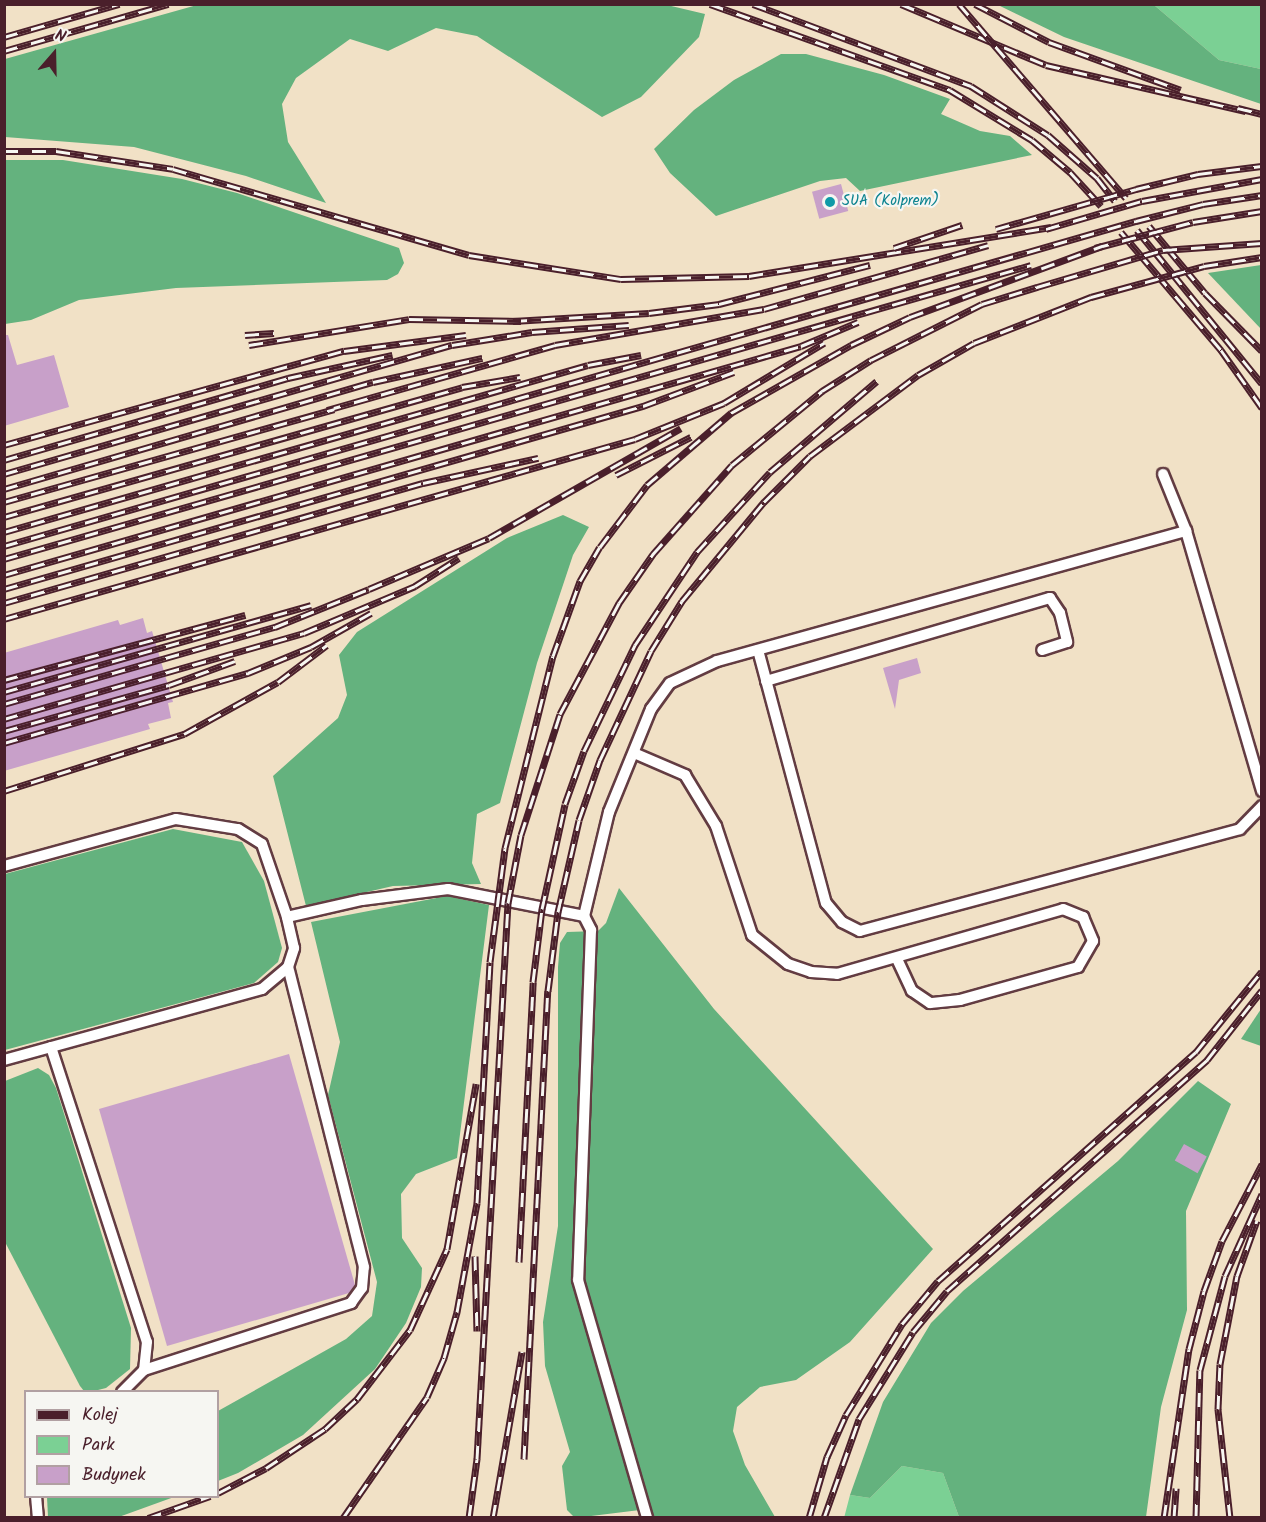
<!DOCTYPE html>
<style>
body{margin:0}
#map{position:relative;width:1266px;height:1522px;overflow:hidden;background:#f1e1c6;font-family:Kalam,sans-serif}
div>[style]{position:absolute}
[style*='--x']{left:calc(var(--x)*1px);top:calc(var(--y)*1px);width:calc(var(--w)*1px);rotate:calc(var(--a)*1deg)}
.green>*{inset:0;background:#7bd094}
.forest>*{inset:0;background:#64b27e}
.building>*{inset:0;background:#c8a0c9;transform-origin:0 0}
.roads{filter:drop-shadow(2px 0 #633c42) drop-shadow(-2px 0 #633c42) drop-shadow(0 2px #633c42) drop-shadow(0 -2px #633c42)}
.service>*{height:10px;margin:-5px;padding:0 5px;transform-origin:5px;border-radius:5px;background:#fff}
.rail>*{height:7px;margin-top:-3.5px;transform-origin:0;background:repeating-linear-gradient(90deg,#f6f6f2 0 14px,#4a1f2b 0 28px);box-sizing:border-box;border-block:2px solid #4a1f2b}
.dots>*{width:16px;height:16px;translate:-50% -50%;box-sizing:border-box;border:3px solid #f6f6f2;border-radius:50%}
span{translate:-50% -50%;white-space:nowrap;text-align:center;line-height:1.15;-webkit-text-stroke:4.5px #f6f6f2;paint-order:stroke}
.culture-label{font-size:15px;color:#0d838f}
.left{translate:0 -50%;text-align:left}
.frame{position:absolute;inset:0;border:6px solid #4a1f2b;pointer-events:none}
.legend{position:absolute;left:24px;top:1390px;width:195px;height:108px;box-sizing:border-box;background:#f6f6f2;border:2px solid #b1a0a2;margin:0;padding:8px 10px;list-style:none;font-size:18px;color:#4a1f2b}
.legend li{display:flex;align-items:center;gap:12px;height:30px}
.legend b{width:30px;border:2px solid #b1a0a2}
.north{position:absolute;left:24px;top:24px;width:60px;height:60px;-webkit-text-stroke:4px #f6f6f2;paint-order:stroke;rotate:20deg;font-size:16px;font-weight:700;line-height:24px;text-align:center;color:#4a1f2b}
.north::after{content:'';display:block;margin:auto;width:21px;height:27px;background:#4a1f2b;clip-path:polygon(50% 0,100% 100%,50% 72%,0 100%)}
</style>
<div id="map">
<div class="green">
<i style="clip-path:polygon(1154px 5px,1261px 5px,1261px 69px,1219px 60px)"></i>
<i style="clip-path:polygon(902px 1466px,943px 1473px,959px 1517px,844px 1518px,850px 1495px,870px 1498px)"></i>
</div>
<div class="forest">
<i style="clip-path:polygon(667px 5px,705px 14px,699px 37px,641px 97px,602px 117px,477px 36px,436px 28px,388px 51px,350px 39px,296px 78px,282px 104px,288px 142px,326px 203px,246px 176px,134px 147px,5px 137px,5px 59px,197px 5px)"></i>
<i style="clip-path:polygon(998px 5px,1154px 5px,1219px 60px,1261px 69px,1261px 104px,1064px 37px)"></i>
<i style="clip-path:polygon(781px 54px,806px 54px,884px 75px,950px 99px,941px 114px,980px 131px,1010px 136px,1032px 155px,860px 191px,846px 178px,820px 181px,716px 216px,670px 173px,654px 149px,694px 110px,734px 80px)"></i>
<i style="clip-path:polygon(4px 160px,63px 160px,182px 179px,237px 193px,399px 248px,404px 263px,398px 274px,387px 280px,176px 288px,79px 300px,31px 320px,5px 324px)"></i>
<i style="clip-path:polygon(1261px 265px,1262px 265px,1261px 329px,1208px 273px)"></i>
<i style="clip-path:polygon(563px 515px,589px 527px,573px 555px,537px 663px,500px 803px,477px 814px,472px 863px,481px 884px,393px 886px,306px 906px,273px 776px,338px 718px,347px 695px,339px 655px,357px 632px,507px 538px)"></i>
<i style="clip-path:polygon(173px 829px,242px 842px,264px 881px,282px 948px,278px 962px,254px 983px,5px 1050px,5px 874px)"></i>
<i style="clip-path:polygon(619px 888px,714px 1009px,933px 1249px,850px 1342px,796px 1380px,760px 1387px,737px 1407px,733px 1431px,745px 1465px,775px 1517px,651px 1517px,648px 1509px,575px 1518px,567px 1510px,562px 1466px,570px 1452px,545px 1366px,543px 1322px,558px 1226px,558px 967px,560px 943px,567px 932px,598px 931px,606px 923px)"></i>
<i style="clip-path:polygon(447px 896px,489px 905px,457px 1158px,416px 1174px,401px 1194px,402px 1238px,422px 1268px,421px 1287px,406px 1323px,375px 1369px,303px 1435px,238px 1473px,218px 1481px,218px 1411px,346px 1339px,372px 1316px,377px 1282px,328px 1095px,340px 1042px,311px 922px)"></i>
<i style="clip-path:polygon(1261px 1009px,1261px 1046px,1241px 1039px)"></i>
<i style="clip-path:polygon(38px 1068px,49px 1075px,56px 1088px,131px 1328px,130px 1369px,106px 1388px,94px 1391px,84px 1391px,80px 1386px,5px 1242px,5px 1081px)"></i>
<i style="clip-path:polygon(1198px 1081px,1231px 1104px,1186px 1211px,1187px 1310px,1161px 1407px,1146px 1517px,959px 1517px,943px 1473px,902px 1466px,870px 1498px,850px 1495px,883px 1402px,931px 1323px,963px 1291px,1118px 1161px)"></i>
<i style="clip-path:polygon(47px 1497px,47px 1496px,174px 1497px,116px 1518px,48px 1517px)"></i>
</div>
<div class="building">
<i style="left:841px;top:184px;width:28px;height:30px;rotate:75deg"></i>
<i style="clip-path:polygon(4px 335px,8px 335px,17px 365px,54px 355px,69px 407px,4px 426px)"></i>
<i style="clip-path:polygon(143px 618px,147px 633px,152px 631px,173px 702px,168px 703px,171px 718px,148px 724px,150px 729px,4px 771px,4px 653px,118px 620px,120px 625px)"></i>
<i style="clip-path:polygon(917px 658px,921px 673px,899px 680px,895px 709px,883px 668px)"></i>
<i style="clip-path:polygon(289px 1054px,355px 1285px,349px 1293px,167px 1346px,99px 1109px)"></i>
<i style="left:1184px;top:1144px;width:26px;height:19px;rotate:29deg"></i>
</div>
<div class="roads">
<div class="service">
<i style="--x:1163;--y:474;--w:61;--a:68"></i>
<i style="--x:758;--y:650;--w:262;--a:75"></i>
<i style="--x:826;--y:903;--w:25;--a:50"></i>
<i style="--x:842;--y:922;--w:20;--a:27"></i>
<i style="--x:860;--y:931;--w:393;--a:-15"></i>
<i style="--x:1240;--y:829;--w:32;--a:-46"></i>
<i style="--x:766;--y:681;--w:296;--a:-16.3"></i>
<i style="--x:1050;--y:598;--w:18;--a:56"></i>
<i style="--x:1060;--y:613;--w:30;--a:76"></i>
<i style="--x:1067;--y:642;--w:26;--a:162"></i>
<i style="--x:634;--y:753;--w:56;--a:23.3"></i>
<i style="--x:685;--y:775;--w:60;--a:58.7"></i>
<i style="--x:716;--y:826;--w:115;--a:71.7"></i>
<i style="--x:752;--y:935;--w:46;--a:38.9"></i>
<i style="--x:788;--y:964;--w:24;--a:19"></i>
<i style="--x:811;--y:972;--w:26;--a:4"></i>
<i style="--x:837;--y:974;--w:235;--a:-16"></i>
<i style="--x:1063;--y:909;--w:22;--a:22"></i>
<i style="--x:1083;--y:917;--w:26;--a:67"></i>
<i style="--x:1093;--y:941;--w:30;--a:120"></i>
<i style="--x:1078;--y:967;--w:123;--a:164.4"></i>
<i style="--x:960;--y:1000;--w:30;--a:174"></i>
<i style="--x:930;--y:1003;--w:22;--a:-146"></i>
<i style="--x:912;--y:991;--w:35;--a:-115"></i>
<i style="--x:4;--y:866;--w:178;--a:-15.3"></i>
<i style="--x:176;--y:819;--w:63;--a:9.2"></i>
<i style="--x:238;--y:829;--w:28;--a:32"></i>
<i style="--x:262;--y:844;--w:77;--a:71.1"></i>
<i style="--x:287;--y:917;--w:77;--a:-12.8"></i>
<i style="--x:362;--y:900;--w:87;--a:-7.3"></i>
<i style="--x:448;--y:889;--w:139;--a:11.2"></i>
<i style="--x:584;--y:916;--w:16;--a:63"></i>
<i style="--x:591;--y:930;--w:350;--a:92.1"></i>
<i style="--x:578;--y:1280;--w:248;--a:73.8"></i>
<i style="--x:584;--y:916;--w:107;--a:-76.5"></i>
<i style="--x:609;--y:812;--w:111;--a:-67.8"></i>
<i style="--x:651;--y:709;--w:32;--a:-54"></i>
<i style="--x:670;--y:683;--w:52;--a:-25.1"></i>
<i style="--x:717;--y:661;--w:487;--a:-15.5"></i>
<i style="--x:1186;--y:531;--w:271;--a:73.7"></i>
<i style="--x:51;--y:1047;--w:310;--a:72"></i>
<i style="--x:147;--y:1342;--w:28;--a:96"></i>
<i style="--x:144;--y:1370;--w:31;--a:135"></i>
<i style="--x:4;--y:1060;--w:268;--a:-15.4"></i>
<i style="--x:262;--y:989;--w:34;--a:-40"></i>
<i style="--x:288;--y:967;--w:20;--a:-72"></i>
<i style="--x:294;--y:948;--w:32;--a:-103"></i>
<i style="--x:144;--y:1370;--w:218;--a:-17.9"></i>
<i style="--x:351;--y:1303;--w:19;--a:-54"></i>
<i style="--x:362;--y:1288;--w:21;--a:-85"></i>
<i style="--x:364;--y:1267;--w:309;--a:-104.2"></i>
<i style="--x:36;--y:1496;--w:22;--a:85"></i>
</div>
</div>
<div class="rail">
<i style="--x:710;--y:4;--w:255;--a:19.7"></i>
<i style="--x:950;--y:90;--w:96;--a:31.4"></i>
<i style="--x:1032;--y:140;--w:50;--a:40.1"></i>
<i style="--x:1070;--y:172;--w:46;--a:47.6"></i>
<i style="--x:753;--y:4;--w:233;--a:20.6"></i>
<i style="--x:971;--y:86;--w:91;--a:32.5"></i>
<i style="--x:1048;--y:135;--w:65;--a:41.3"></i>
<i style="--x:1097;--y:178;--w:29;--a:52"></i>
<i style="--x:901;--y:4;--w:157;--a:22.8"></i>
<i style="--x:1046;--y:65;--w:205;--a:13"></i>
<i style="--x:959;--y:4;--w:256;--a:49.3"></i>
<i style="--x:975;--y:4;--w:83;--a:27.2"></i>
<i style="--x:1049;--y:42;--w:140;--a:20"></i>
<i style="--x:4;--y:37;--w:120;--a:-16"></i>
<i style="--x:4;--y:51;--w:171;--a:-16"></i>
<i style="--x:1238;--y:108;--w:25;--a:14"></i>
<i style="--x:4;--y:151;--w:52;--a:0"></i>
<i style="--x:56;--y:151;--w:118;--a:8.7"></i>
<i style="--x:173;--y:169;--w:308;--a:16.2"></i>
<i style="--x:469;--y:255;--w:154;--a:9"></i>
<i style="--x:621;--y:279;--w:128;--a:-1.3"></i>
<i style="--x:749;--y:276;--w:306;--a:-9.2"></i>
<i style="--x:1149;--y:226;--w:87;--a:50.1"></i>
<i style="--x:1205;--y:293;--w:81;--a:45.5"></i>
<i style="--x:996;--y:229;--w:146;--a:-15.9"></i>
<i style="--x:1136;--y:189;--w:64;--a:-13.6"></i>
<i style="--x:1198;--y:174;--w:64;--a:-7.1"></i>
<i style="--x:1046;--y:229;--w:100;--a:-16.3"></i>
<i style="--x:1142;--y:201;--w:122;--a:-10.4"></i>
<i style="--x:1137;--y:230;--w:198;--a:50.9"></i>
<i style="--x:1121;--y:232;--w:155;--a:49.7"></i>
<i style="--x:1221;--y:350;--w:71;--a:54.7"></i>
<i style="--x:894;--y:248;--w:72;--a:-18.7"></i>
<i style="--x:1095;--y:248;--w:101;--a:-14.9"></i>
<i style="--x:1193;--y:222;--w:70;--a:-9.1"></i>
<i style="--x:513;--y:321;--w:136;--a:-3.4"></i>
<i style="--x:649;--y:313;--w:71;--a:-7.3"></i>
<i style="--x:719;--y:304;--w:156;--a:-14.5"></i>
<i style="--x:245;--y:335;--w:29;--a:-4"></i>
<i style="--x:249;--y:345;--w:162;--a:-9.2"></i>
<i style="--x:409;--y:319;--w:112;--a:1"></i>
<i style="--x:327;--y:410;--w:237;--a:-15.9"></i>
<i style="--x:555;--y:345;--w:212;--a:-9.8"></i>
<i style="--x:764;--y:309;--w:233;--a:-15.9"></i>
<i style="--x:4;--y:445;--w:353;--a:-15.5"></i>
<i style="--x:344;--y:351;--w:123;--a:-7.5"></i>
<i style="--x:4;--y:460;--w:296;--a:-16.1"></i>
<i style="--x:288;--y:378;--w:107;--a:-12.5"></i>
<i style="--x:4;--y:474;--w:466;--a:-16.1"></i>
<i style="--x:452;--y:345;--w:81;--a:-9.2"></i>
<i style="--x:532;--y:332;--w:97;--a:-4.1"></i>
<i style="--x:616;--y:475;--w:84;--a:-26.9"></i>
<i style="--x:4;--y:489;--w:384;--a:-16.2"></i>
<i style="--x:373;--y:382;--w:112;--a:-12.4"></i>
<i style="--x:4;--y:502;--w:343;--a:-15.7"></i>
<i style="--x:4;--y:517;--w:476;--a:-15.8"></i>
<i style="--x:462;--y:387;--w:59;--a:-9.8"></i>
<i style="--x:4;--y:532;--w:607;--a:-15.96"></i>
<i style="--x:588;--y:365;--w:54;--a:-10.7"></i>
<i style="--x:4;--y:546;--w:1178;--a:-16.02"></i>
<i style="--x:1136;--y:221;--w:69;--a:-14.2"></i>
<i style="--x:1203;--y:204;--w:60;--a:-8.7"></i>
<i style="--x:4;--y:559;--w:1068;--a:-15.97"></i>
<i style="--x:4;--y:575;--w:829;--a:-16.03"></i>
<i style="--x:801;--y:346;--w:62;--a:-22.8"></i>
<i style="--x:4;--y:589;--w:665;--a:-15.98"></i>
<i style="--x:643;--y:406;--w:97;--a:-20.5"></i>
<i style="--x:4;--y:603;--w:436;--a:-16"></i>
<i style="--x:423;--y:483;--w:118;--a:-12.3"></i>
<i style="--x:4;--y:619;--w:656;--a:-15.92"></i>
<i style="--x:635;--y:439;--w:96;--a:-22"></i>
<i style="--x:724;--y:403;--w:117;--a:-31"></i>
<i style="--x:4;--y:680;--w:250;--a:-15.1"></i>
<i style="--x:4;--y:692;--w:319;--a:-15.8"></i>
<i style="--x:4;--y:704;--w:282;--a:-15.9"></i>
<i style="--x:275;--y:627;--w:101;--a:-22"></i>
<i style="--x:369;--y:589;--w:130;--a:-23"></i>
<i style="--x:489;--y:538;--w:221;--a:-29.8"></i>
<i style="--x:4;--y:719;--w:312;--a:-16"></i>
<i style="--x:304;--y:633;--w:121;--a:-22.9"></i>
<i style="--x:415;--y:586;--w:52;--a:-32.5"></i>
<i style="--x:4;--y:731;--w:171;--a:-15.6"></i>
<i style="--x:169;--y:685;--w:70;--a:-20"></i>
<i style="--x:4;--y:743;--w:254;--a:-16"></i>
<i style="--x:248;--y:673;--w:68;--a:-22.4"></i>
<i style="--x:311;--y:647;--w:69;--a:-29.5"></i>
<i style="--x:4;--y:791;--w:189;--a:-17.6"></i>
<i style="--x:184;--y:734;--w:107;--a:-29"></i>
<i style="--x:278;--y:682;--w:61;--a:-37.1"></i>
<i style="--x:475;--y:1256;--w:75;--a:88.5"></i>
<i style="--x:519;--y:1262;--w:280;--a:-87.1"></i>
<i style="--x:533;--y:982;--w:74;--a:-83"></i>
<i style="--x:542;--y:909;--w:107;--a:-77.6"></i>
<i style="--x:565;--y:804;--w:56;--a:-70.3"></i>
<i style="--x:584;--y:751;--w:118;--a:-64.3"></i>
<i style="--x:635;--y:645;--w:112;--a:-56.3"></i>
<i style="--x:697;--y:552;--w:108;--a:-47.6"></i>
<i style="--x:770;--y:472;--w:140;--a:-40.4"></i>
<i style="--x:524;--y:1459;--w:469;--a:-87.1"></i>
<i style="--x:548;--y:991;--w:80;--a:-82.8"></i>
<i style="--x:558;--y:912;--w:94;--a:-77.1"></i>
<i style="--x:579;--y:820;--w:64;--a:-70.7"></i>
<i style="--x:600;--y:760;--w:120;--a:-64.9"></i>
<i style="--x:651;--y:651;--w:59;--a:-58.2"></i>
<i style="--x:682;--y:601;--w:129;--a:-50.4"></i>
<i style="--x:764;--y:502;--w:65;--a:-45"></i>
<i style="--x:810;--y:456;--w:135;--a:-36.9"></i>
<i style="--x:918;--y:375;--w:64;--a:-29.7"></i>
<i style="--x:974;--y:343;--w:126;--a:-21.5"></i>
<i style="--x:1091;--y:297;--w:117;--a:-15.3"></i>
<i style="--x:1204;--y:266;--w:59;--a:-8.8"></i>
<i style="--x:218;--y:1493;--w:54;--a:-27.5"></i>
<i style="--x:266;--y:1468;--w:71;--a:-33.5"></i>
<i style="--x:325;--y:1429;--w:44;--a:-43.2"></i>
<i style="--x:357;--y:1399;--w:87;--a:-52.5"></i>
<i style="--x:410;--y:1330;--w:89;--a:-65.4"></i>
<i style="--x:447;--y:1249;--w:168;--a:-80"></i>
<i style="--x:148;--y:1518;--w:66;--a:-19.5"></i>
<i style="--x:343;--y:1518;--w:147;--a:-55.2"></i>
<i style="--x:427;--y:1397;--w:43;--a:-66.4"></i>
<i style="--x:444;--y:1358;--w:48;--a:-74.2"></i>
<i style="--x:457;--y:1312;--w:111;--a:-79.6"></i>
<i style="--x:477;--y:1203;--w:241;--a:-86.9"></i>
<i style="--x:490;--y:962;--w:115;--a:-82.5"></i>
<i style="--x:505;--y:848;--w:198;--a:-76"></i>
<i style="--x:553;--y:656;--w:80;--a:-70.2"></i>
<i style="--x:580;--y:581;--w:39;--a:-60"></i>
<i style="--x:600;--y:547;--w:78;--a:-52.8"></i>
<i style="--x:647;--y:485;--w:111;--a:-40.6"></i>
<i style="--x:731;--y:413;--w:138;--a:-29.5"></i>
<i style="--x:851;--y:345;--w:65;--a:-25.4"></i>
<i style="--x:910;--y:317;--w:205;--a:-20.3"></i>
<i style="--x:469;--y:1518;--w:60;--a:-82.3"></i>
<i style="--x:477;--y:1459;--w:557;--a:-86.81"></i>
<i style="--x:508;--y:903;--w:69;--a:-79.2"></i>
<i style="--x:521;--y:835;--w:127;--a:-72.1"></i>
<i style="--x:560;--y:714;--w:126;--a:-62"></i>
<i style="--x:619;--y:603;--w:60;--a:-55.2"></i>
<i style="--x:653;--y:554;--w:119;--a:-48.4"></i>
<i style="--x:732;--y:465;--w:117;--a:-39.4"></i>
<i style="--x:822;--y:391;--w:58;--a:-32.3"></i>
<i style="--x:871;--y:360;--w:124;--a:-26.8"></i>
<i style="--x:982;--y:304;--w:58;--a:-17.2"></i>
<i style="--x:1037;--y:287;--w:131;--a:-16.4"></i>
<i style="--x:1163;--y:250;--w:99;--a:-4"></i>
<i style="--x:493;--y:1518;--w:169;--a:-80.1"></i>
<i style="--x:809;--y:1518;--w:64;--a:-73.6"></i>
<i style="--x:827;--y:1457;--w:46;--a:-65.7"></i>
<i style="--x:846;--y:1415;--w:107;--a:-58.4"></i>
<i style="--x:902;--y:1324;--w:56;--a:-50.1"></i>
<i style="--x:938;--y:1281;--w:345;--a:-41.6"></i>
<i style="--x:1196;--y:1052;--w:104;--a:-50.8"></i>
<i style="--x:824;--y:1518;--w:105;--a:-70.5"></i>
<i style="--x:859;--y:1419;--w:102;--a:-58.2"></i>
<i style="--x:913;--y:1332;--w:53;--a:-50.3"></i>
<i style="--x:947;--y:1291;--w:348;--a:-41.6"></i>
<i style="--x:1207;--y:1060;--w:89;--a:-51.8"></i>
<i style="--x:1164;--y:1518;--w:171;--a:-81.6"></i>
<i style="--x:1189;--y:1349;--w:60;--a:-75.5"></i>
<i style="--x:1204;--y:1291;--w:53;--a:-70.2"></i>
<i style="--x:1222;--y:1241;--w:87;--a:-62.5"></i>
<i style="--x:1174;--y:1518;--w:30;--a:-86"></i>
<i style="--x:1196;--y:1518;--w:148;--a:-88.5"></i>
<i style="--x:1200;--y:1370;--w:97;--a:-75.1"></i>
<i style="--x:1225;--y:1276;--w:90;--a:-65.7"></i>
<i style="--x:1230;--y:1518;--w:110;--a:-96.3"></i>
<i style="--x:1218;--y:1409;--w:45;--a:-87.5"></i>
<i style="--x:1220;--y:1364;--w:90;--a:-79.1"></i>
<i style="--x:1237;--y:1276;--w:59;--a:-70.3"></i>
</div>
<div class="dots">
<i style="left:830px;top:202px;background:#0f9aa8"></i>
</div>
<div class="culture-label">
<span class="left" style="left:842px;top:202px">SUA (Kolprem)</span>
</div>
<div class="frame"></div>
<ul class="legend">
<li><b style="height:8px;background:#4a1f2b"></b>Kolej</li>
<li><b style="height:16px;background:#7bd094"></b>Park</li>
<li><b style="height:16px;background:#c8a0c9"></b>Budynek</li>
</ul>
<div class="north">N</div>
</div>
